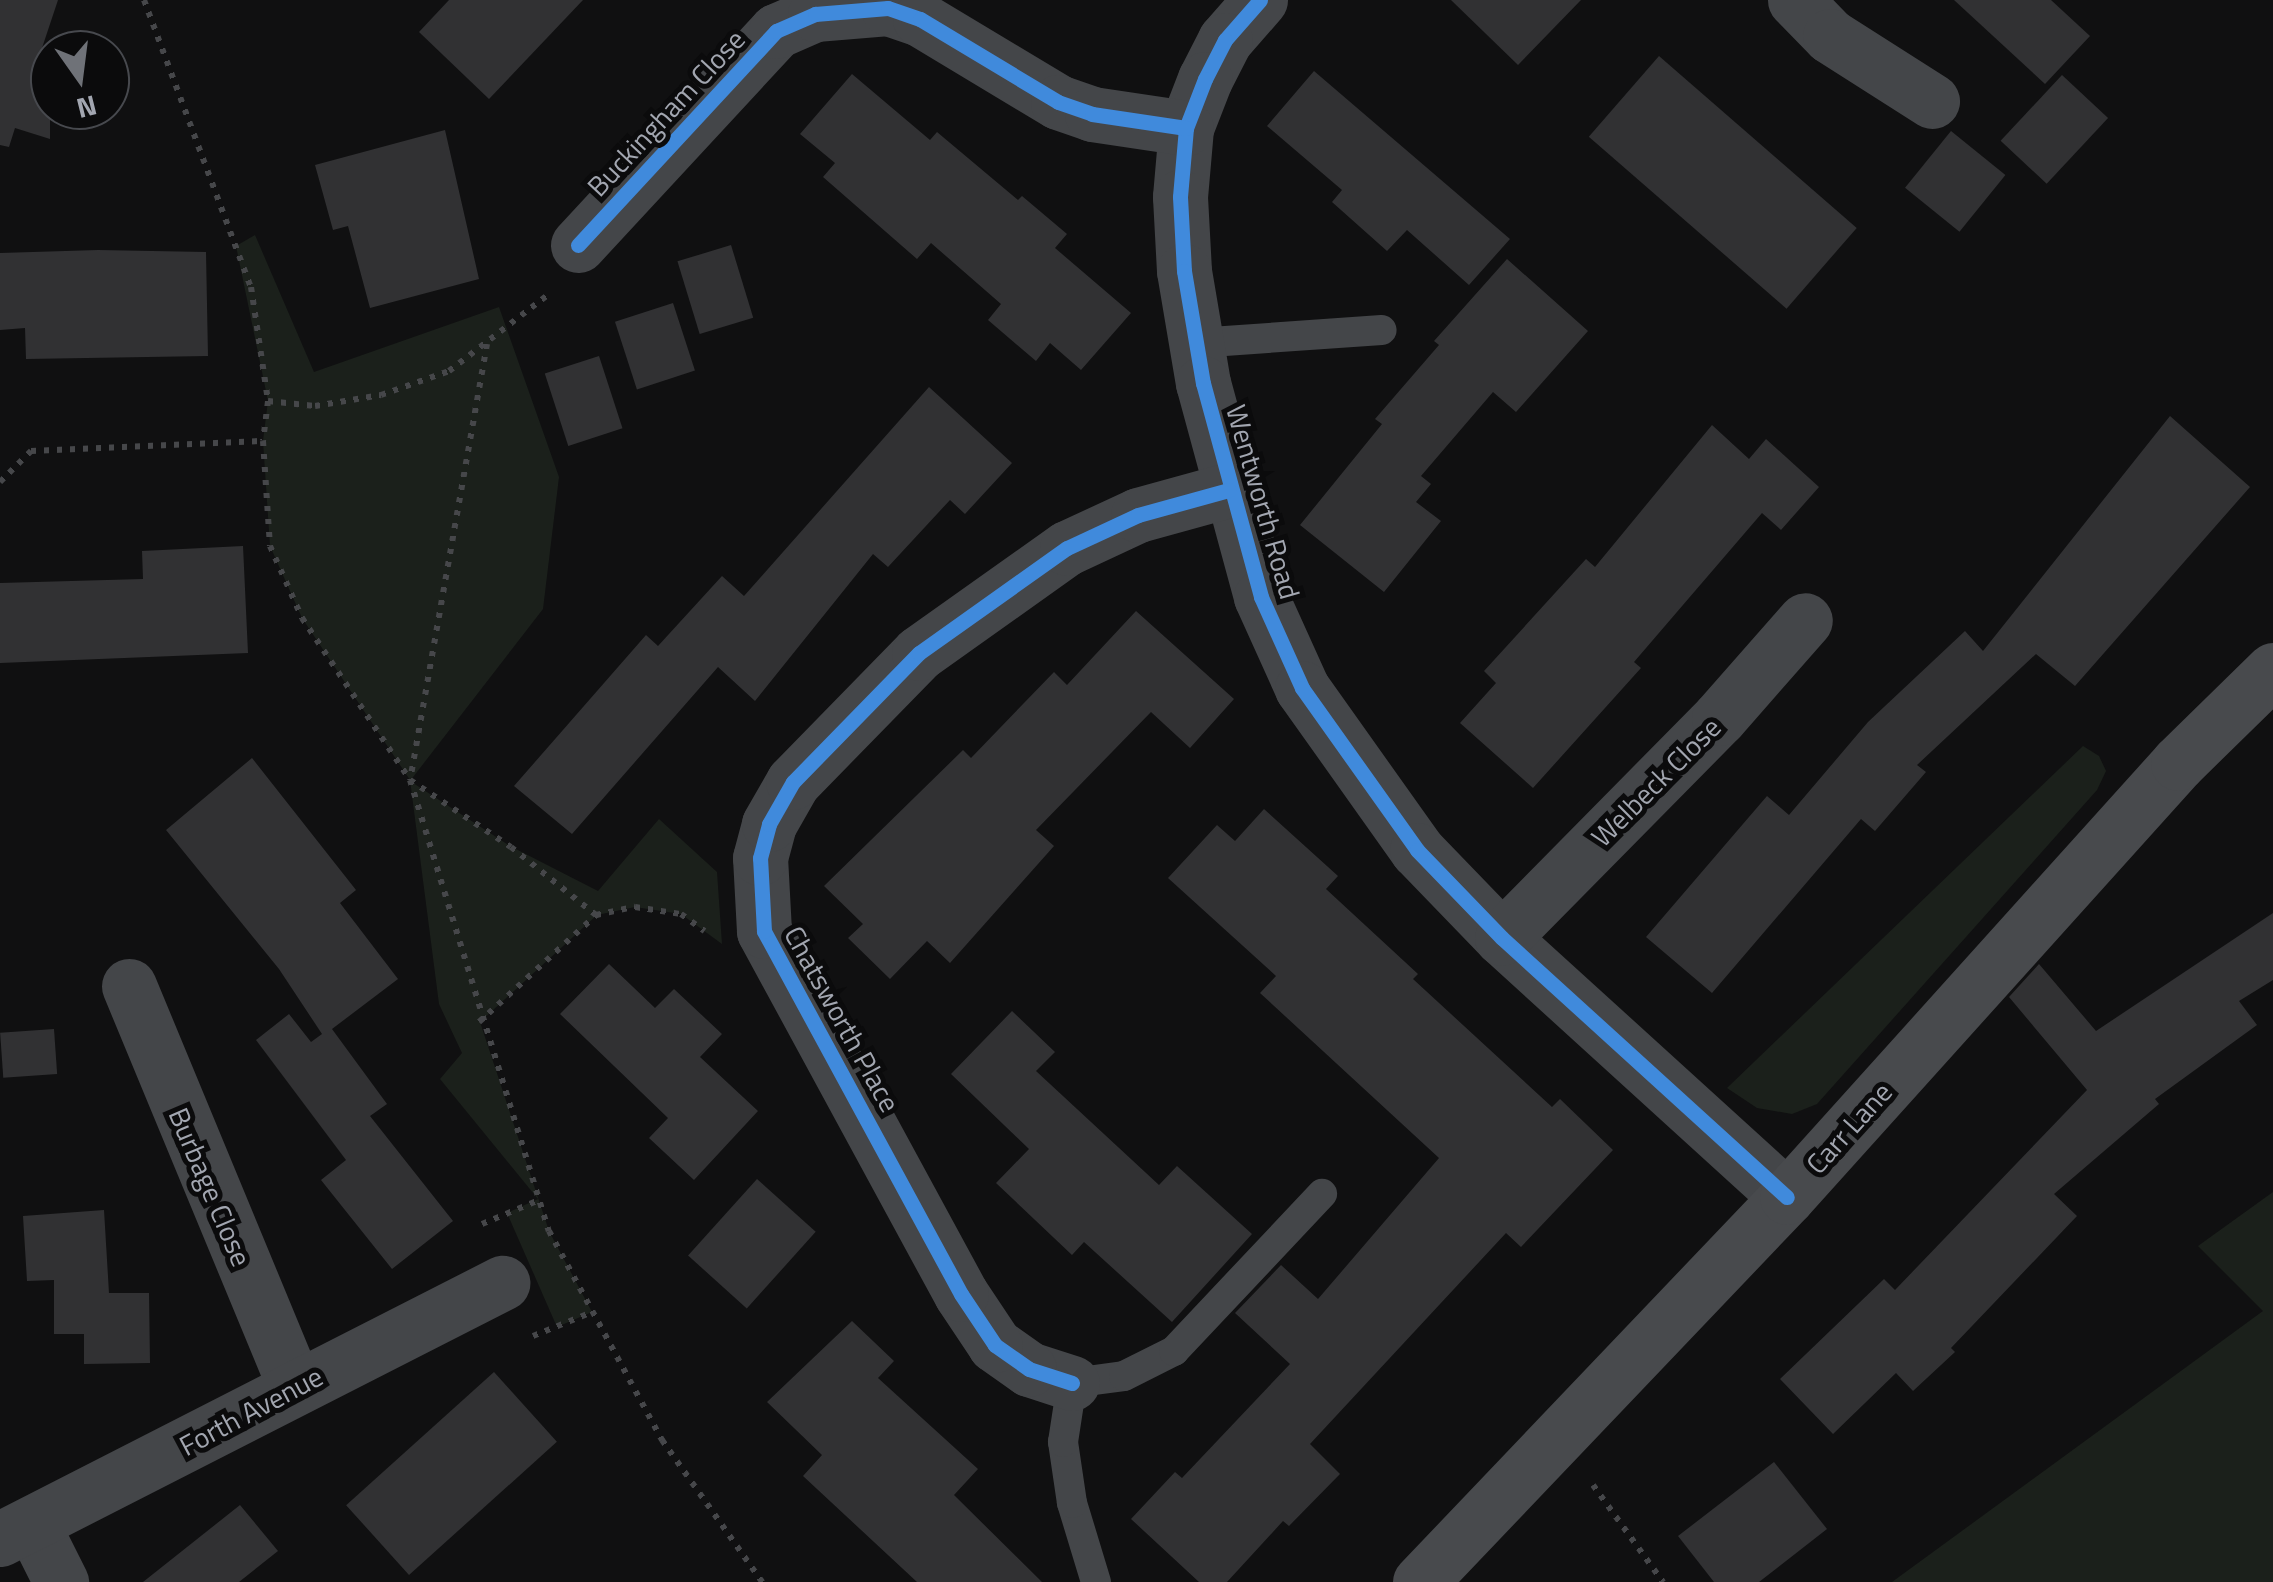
<!DOCTYPE html>
<style>
body{margin:0}
#map{position:relative;width:2273px;height:1582px;overflow:hidden;background:#101011;font-family:"Titillium Web",sans-serif}
div>[style]{position:absolute}
[style*='--x']{left:calc(var(--x)*1px);top:calc(var(--y)*1px);width:calc(var(--w)*1px);rotate:calc(var(--a)*1deg)}
.green>*{inset:0;background:#1b201b}
.building>*{inset:0;background:#313133;transform-origin:0 0}
.path>*{height:6px;margin-top:-3px;transform-origin:0;background:repeating-linear-gradient(90deg,#46474a 0 5px,transparent 0 13px)}
.service>*{height:30px;margin:-15px;padding:0 15px;transform-origin:15px;border-radius:15px;background:#444649}
.minor>*{height:55px;margin:-27.5px;padding:0 27.5px;transform-origin:27.5px;border-radius:27.5px;background:#444649}
.secondary>*{height:55px;margin:-27.5px;padding:0 27.5px;transform-origin:27.5px;border-radius:27.5px;background:#484a4d}
.cycleway>*{height:15px;margin:-7.5px;padding:0 7.5px;transform-origin:7.5px;border-radius:7.5px;background:#408adc}
span{translate:-50% -50%;white-space:nowrap;text-align:center;line-height:1.15;-webkit-text-stroke:10px #0b0b0c;paint-order:stroke}
.street-label{font-size:28px;color:#a2a6b0}
.north{position:absolute;left:30px;top:30px;width:100px;height:100px;box-sizing:border-box;background:#0b0b0c;border:2px solid #47494e;border-radius:50%;rotate:166deg;font-size:28px;font-weight:700;line-height:40px;text-align:center;color:#a2a6b0}
.north::after{content:'';display:block;margin:auto;width:35px;height:45px;background:#6f7278;clip-path:polygon(50% 0,100% 100%,50% 72%,0 100%)}
</style>
<div id="map">
<div class="green">
<i style="clip-path:polygon(255px 235px,314px 372px,499px 307px,559px 477px,543px 609px,410px 781px,510px 846px,598px 891px,659px 819px,717px 872px,722px 944px,681px 914px,635px 907px,597px 915px,480px 1022px,549px 1231px,592px 1312px,557px 1327px,507px 1213px,538px 1199px,440px 1079px,462px 1053px,439px 1004px,410px 780px,302px 618px,270px 546px,263px 441px,268px 401px,236px 246px)"></i>
<i style="clip-path:polygon(2083px 746px,2099px 756px,2106px 771px,2097px 790px,1817px 1104px,1792px 1114px,1757px 1108px,1727px 1088px)"></i>
<i style="clip-path:polygon(2273px 1192px,2273px 1582px,1892px 1582px,2263px 1311px,2198px 1246px)"></i>
</div>
<div class="building">
<i style="clip-path:polygon(0 0,58px 0,35px 69px,50px 74px,50px 139px,15px 128px,9px 147px,0 145px)"></i>
<i style="clip-path:polygon(449px 0,583px 0,489px 99px,419px 32px)"></i>
<i style="clip-path:polygon(1451px 0,1581px 0,1518px 65px)"></i>
<i style="clip-path:polygon(1954px 0,2051px 0,2090px 36px,2045px 84px)"></i>
<i style="left:1659px;top:56px;width:262px;height:107px;rotate:41deg"></i>
<i style="clip-path:polygon(1314px 71px,1510px 239px,1469px 285px,1407px 230px,1387px 251px,1332px 202px,1342px 190px,1267px 126px)"></i>
<i style="clip-path:polygon(852px 74px,930px 140px,937px 132px,1018px 200px,1022px 196px,1067px 234px,1055px 248px,1131px 313px,1081px 370px,1050px 343px,1036px 361px,988px 320px,1001px 304px,931px 243px,917px 259px,823px 177px,835px 163px,800px 134px)"></i>
<i style="left:2062px;top:75px;width:63px;height:90px;rotate:43deg"></i>
<i style="clip-path:polygon(445px 130px,479px 279px,370px 308px,348px 226px,333px 230px,315px 165px)"></i>
<i style="left:1951px;top:131px;width:70px;height:73px;rotate:39deg"></i>
<i style="left:731px;top:245px;width:76px;height:56px;rotate:73deg"></i>
<i style="clip-path:polygon(98px 250px,206px 252px,208px 356px,26px 359px,25px 328px,0 330px,0 253px)"></i>
<i style="clip-path:polygon(1507px 259px,1588px 331px,1516px 412px,1493px 392px,1421px 476px,1431px 484px,1416px 502px,1441px 521px,1384px 592px,1300px 525px,1382px 424px,1375px 419px,1439px 345px,1434px 341px)"></i>
<i style="left:673px;top:303px;width:71px;height:61px;rotate:72deg"></i>
<i style="left:599px;top:356px;width:76px;height:57px;rotate:72deg"></i>
<i style="clip-path:polygon(929px 387px,1012px 463px,965px 514px,950px 500px,888px 567px,873px 554px,755px 701px,718px 667px,572px 834px,514px 786px,646px 635px,658px 646px,722px 576px,744px 596px)"></i>
<i style="clip-path:polygon(2170px 416px,2250px 487px,2075px 686px,2036px 654px,1917px 765px,1926px 772px,1875px 831px,1861px 819px,1712px 993px,1646px 937px,1767px 796px,1789px 815px,1868px 722px,1965px 631px,1983px 651px)"></i>
<i style="clip-path:polygon(1712px 425px,1749px 459px,1766px 439px,1819px 487px,1781px 530px,1762px 513px,1634px 662px,1641px 668px,1533px 788px,1460px 723px,1496px 683px,1484px 671px,1586px 559px,1595px 567px)"></i>
<i style="clip-path:polygon(243px 546px,248px 653px,0 663px,0 583px,143px 579px,142px 551px)"></i>
<i style="clip-path:polygon(1136px 611px,1234px 699px,1190px 748px,1151px 712px,1036px 830px,1054px 846px,950px 963px,927px 941px,890px 979px,848px 938px,863px 924px,824px 886px,963px 750px,971px 758px,1054px 672px,1067px 685px)"></i>
<i style="clip-path:polygon(252px 758px,356px 890px,340px 903px,398px 979px,332px 1029px,387px 1104px,370px 1116px,453px 1221px,392px 1269px,321px 1180px,346px 1160px,256px 1040px,289px 1014px,311px 1042px,322px 1034px,279px 969px,166px 830px)"></i>
<i style="clip-path:polygon(1264px 809px,1338px 876px,1326px 889px,1418px 974px,1413px 979px,1552px 1107px,1560px 1099px,1613px 1150px,1521px 1247px,1506px 1233px,1310px 1444px,1340px 1474px,1289px 1526px,1283px 1521px,1227px 1582px,1199px 1582px,1131px 1519px,1175px 1472px,1182px 1478px,1290px 1364px,1235px 1313px,1281px 1265px,1318px 1299px,1439px 1158px,1260px 993px,1276px 976px,1168px 878px,1217px 825px,1235px 841px)"></i>
<i style="clip-path:polygon(2273px 913px,2273px 980px,2239px 1001px,2257px 1025px,2155px 1099px,2159px 1104px,2054px 1194px,2077px 1216px,1951px 1348px,1955px 1352px,1913px 1391px,1896px 1373px,1833px 1434px,1780px 1379px,1884px 1279px,1895px 1290px,2087px 1090px,2009px 997px,2039px 964px,2096px 1031px)"></i>
<i style="clip-path:polygon(609px 964px,655px 1008px,674px 989px,722px 1034px,700px 1057px,758px 1111px,694px 1180px,649px 1138px,668px 1118px,560px 1014px)"></i>
<i style="clip-path:polygon(1012px 1011px,1055px 1052px,1036px 1071px,1159px 1185px,1177px 1166px,1252px 1234px,1172px 1322px,1084px 1242px,1072px 1255px,996px 1183px,1029px 1149px,951px 1074px)"></i>
<i style="left:54px;top:1029px;width:45px;height:54px;rotate:86deg"></i>
<i style="left:757px;top:1179px;width:79px;height:103px;rotate:42deg"></i>
<i style="clip-path:polygon(104px 1210px,109px 1293px,149px 1293px,150px 1363px,84px 1364px,84px 1334px,54px 1334px,54px 1280px,27px 1281px,23px 1216px)"></i>
<i style="clip-path:polygon(852px 1321px,894px 1361px,878px 1378px,978px 1469px,954px 1495px,1042px 1582px,917px 1582px,803px 1476px,822px 1455px,767px 1402px)"></i>
<i style="left:494px;top:1372px;width:94px;height:199px;rotate:48deg"></i>
<i style="clip-path:polygon(1774px 1462px,1827px 1529px,1759px 1582px,1714px 1582px,1678px 1536px)"></i>
<i style="clip-path:polygon(240px 1505px,278px 1551px,239px 1582px,143px 1582px)"></i>
</div>
<div class="path">
<i style="--x:144;--y:0;--w:306;--a:69.6"></i>
<i style="--x:251;--y:287;--w:115;--a:81.5"></i>
<i style="--x:268;--y:401;--w:40;--a:97.1"></i>
<i style="--x:263;--y:441;--w:105;--a:86.2"></i>
<i style="--x:270;--y:546;--w:79;--a:66"></i>
<i style="--x:302;--y:618;--w:195;--a:56.3"></i>
<i style="--x:410;--y:780;--w:472;--a:72.9"></i>
<i style="--x:549;--y:1231;--w:238;--a:61.6"></i>
<i style="--x:662;--y:1440;--w:174;--a:54.8"></i>
<i style="--x:487;--y:344;--w:443;--a:100"></i>
<i style="--x:410;--y:780;--w:121;--a:33.6"></i>
<i style="--x:511;--y:847;--w:109;--a:38.7"></i>
<i style="--x:268;--y:401;--w:47;--a:6.1"></i>
<i style="--x:315;--y:406;--w:67;--a:-9.5"></i>
<i style="--x:381;--y:395;--w:72;--a:-19.4"></i>
<i style="--x:449;--y:371;--w:126;--a:-37.6"></i>
<i style="--x:0;--y:482;--w:44;--a:-45"></i>
<i style="--x:31;--y:451;--w:232;--a:-2.5"></i>
<i style="--x:479;--y:1022;--w:159;--a:-42.4"></i>
<i style="--x:596;--y:915;--w:40;--a:-12"></i>
<i style="--x:635;--y:907;--w:47;--a:8.7"></i>
<i style="--x:681;--y:914;--w:29;--a:36"></i>
<i style="--x:482;--y:1224;--w:62;--a:-22.8"></i>
<i style="--x:533;--y:1336;--w:64;--a:-22.1"></i>
<i style="--x:1593;--y:1485;--w:120;--a:54.2"></i>
</div>
<div class="service">
<i style="--x:1196;--y:343;--w:186;--a:-4"></i>
<i style="--x:1096;--y:1582;--w:83;--a:-106.9"></i>
<i style="--x:1072;--y:1503;--w:62;--a:-98.4"></i>
<i style="--x:1063;--y:1442;--w:60;--a:-81.3"></i>
<i style="--x:1072;--y:1383;--w:52;--a:-7.7"></i>
<i style="--x:1124;--y:1376;--w:56;--a:-26.6"></i>
<i style="--x:1174;--y:1351;--w:216;--a:-46.7"></i>
</div>
<div class="minor">
<i style="--x:1260;--y:0;--w:53;--a:131.2"></i>
<i style="--x:1225;--y:40;--w:44;--a:117.1"></i>
<i style="--x:1205;--y:79;--w:53;--a:111.2"></i>
<i style="--x:1186;--y:128;--w:69;--a:95"></i>
<i style="--x:1180;--y:197;--w:74;--a:86.9"></i>
<i style="--x:1184;--y:271;--w:114;--a:80.4"></i>
<i style="--x:1203;--y:383;--w:222;--a:74.8"></i>
<i style="--x:1261;--y:597;--w:100;--a:65.7"></i>
<i style="--x:1302;--y:688;--w:199;--a:54.6"></i>
<i style="--x:1417;--y:850;--w:122;--a:46"></i>
<i style="--x:1502;--y:938;--w:385;--a:42.3"></i>
<i style="--x:1795;--y:0;--w:50;--a:45.8"></i>
<i style="--x:1830;--y:36;--w:121;--a:32.5"></i>
<i style="--x:578;--y:245;--w:292;--a:-47.2"></i>
<i style="--x:776;--y:31;--w:43;--a:-23.6"></i>
<i style="--x:815;--y:14;--w:73;--a:-4.7"></i>
<i style="--x:888;--y:8;--w:34;--a:19"></i>
<i style="--x:920;--y:19;--w:161;--a:31"></i>
<i style="--x:1058;--y:102;--w:36;--a:19"></i>
<i style="--x:1092;--y:114;--w:95;--a:8.5"></i>
<i style="--x:1502;--y:938;--w:309;--a:-45.4"></i>
<i style="--x:1719;--y:718;--w:130;--a:-48.7"></i>
<i style="--x:129;--y:986;--w:434;--a:67.5"></i>
<i style="--x:1072;--y:1383;--w:45;--a:-162"></i>
<i style="--x:1029;--y:1369;--w:42;--a:-144.8"></i>
<i style="--x:995;--y:1345;--w:61;--a:-123.7"></i>
<i style="--x:961;--y:1294;--w:413;--a:-118.5"></i>
<i style="--x:764;--y:931;--w:73;--a:-93.1"></i>
<i style="--x:760;--y:858;--w:35;--a:-75"></i>
<i style="--x:769;--y:824;--w:48;--a:-60.3"></i>
<i style="--x:793;--y:782;--w:180;--a:-45.7"></i>
<i style="--x:919;--y:653;--w:181;--a:-35.4"></i>
<i style="--x:1067;--y:548;--w:78;--a:-24.9"></i>
<i style="--x:1138;--y:515;--w:94;--a:-15.4"></i>
<i style="--x:33;--y:1526;--w:63;--a:63.4"></i>
<i style="--x:0;--y:1539;--w:564;--a:-27.02"></i>
</div>
<div class="secondary">
<i style="--x:1420;--y:1582;--w:532;--a:-46.37"></i>
<i style="--x:1787;--y:1197;--w:584;--a:-47.98"></i>
<i style="--x:2178;--y:763;--w:133;--a:-44.4"></i>
</div>
<div class="cycleway">
<i style="--x:1260;--y:0;--w:53;--a:131.2"></i>
<i style="--x:1225;--y:40;--w:44;--a:117.1"></i>
<i style="--x:1205;--y:79;--w:53;--a:111.2"></i>
<i style="--x:1186;--y:128;--w:69;--a:95"></i>
<i style="--x:1180;--y:197;--w:74;--a:86.9"></i>
<i style="--x:1184;--y:271;--w:114;--a:80.4"></i>
<i style="--x:1203;--y:383;--w:222;--a:74.8"></i>
<i style="--x:1261;--y:597;--w:100;--a:65.7"></i>
<i style="--x:1302;--y:688;--w:199;--a:54.6"></i>
<i style="--x:1417;--y:850;--w:122;--a:46"></i>
<i style="--x:1502;--y:938;--w:385;--a:42.3"></i>
<i style="--x:578;--y:245;--w:292;--a:-47.2"></i>
<i style="--x:776;--y:31;--w:43;--a:-23.6"></i>
<i style="--x:815;--y:14;--w:73;--a:-4.7"></i>
<i style="--x:888;--y:8;--w:34;--a:19"></i>
<i style="--x:920;--y:19;--w:161;--a:31"></i>
<i style="--x:1058;--y:102;--w:36;--a:19"></i>
<i style="--x:1092;--y:114;--w:95;--a:8.5"></i>
<i style="--x:1072;--y:1383;--w:45;--a:-162"></i>
<i style="--x:1029;--y:1369;--w:42;--a:-144.8"></i>
<i style="--x:995;--y:1345;--w:61;--a:-123.7"></i>
<i style="--x:961;--y:1294;--w:413;--a:-118.5"></i>
<i style="--x:764;--y:931;--w:73;--a:-93.1"></i>
<i style="--x:760;--y:858;--w:35;--a:-75"></i>
<i style="--x:769;--y:824;--w:48;--a:-60.3"></i>
<i style="--x:793;--y:782;--w:180;--a:-45.7"></i>
<i style="--x:919;--y:653;--w:181;--a:-35.4"></i>
<i style="--x:1067;--y:548;--w:78;--a:-24.9"></i>
<i style="--x:1138;--y:515;--w:94;--a:-15.4"></i>
</div>
<div class="street-label">
<span style="left:666px;top:113px;rotate:-47deg">Buckingham Close</span>
<span style="left:1263px;top:502px;rotate:74deg">Wentworth Road</span>
<span style="left:1656px;top:782px;rotate:-45deg">Welbeck Close</span>
<span style="left:842px;top:1019px;rotate:61deg">Chatsworth Place</span>
<span style="left:1849px;top:1128px;rotate:-48deg">Carr Lane</span>
<span style="left:210px;top:1187px;rotate:67deg">Burbage Close</span>
<span style="left:251px;top:1411px;rotate:-28deg">Forth Avenue</span>
</div>
<div class="north">N</div>
</div>
